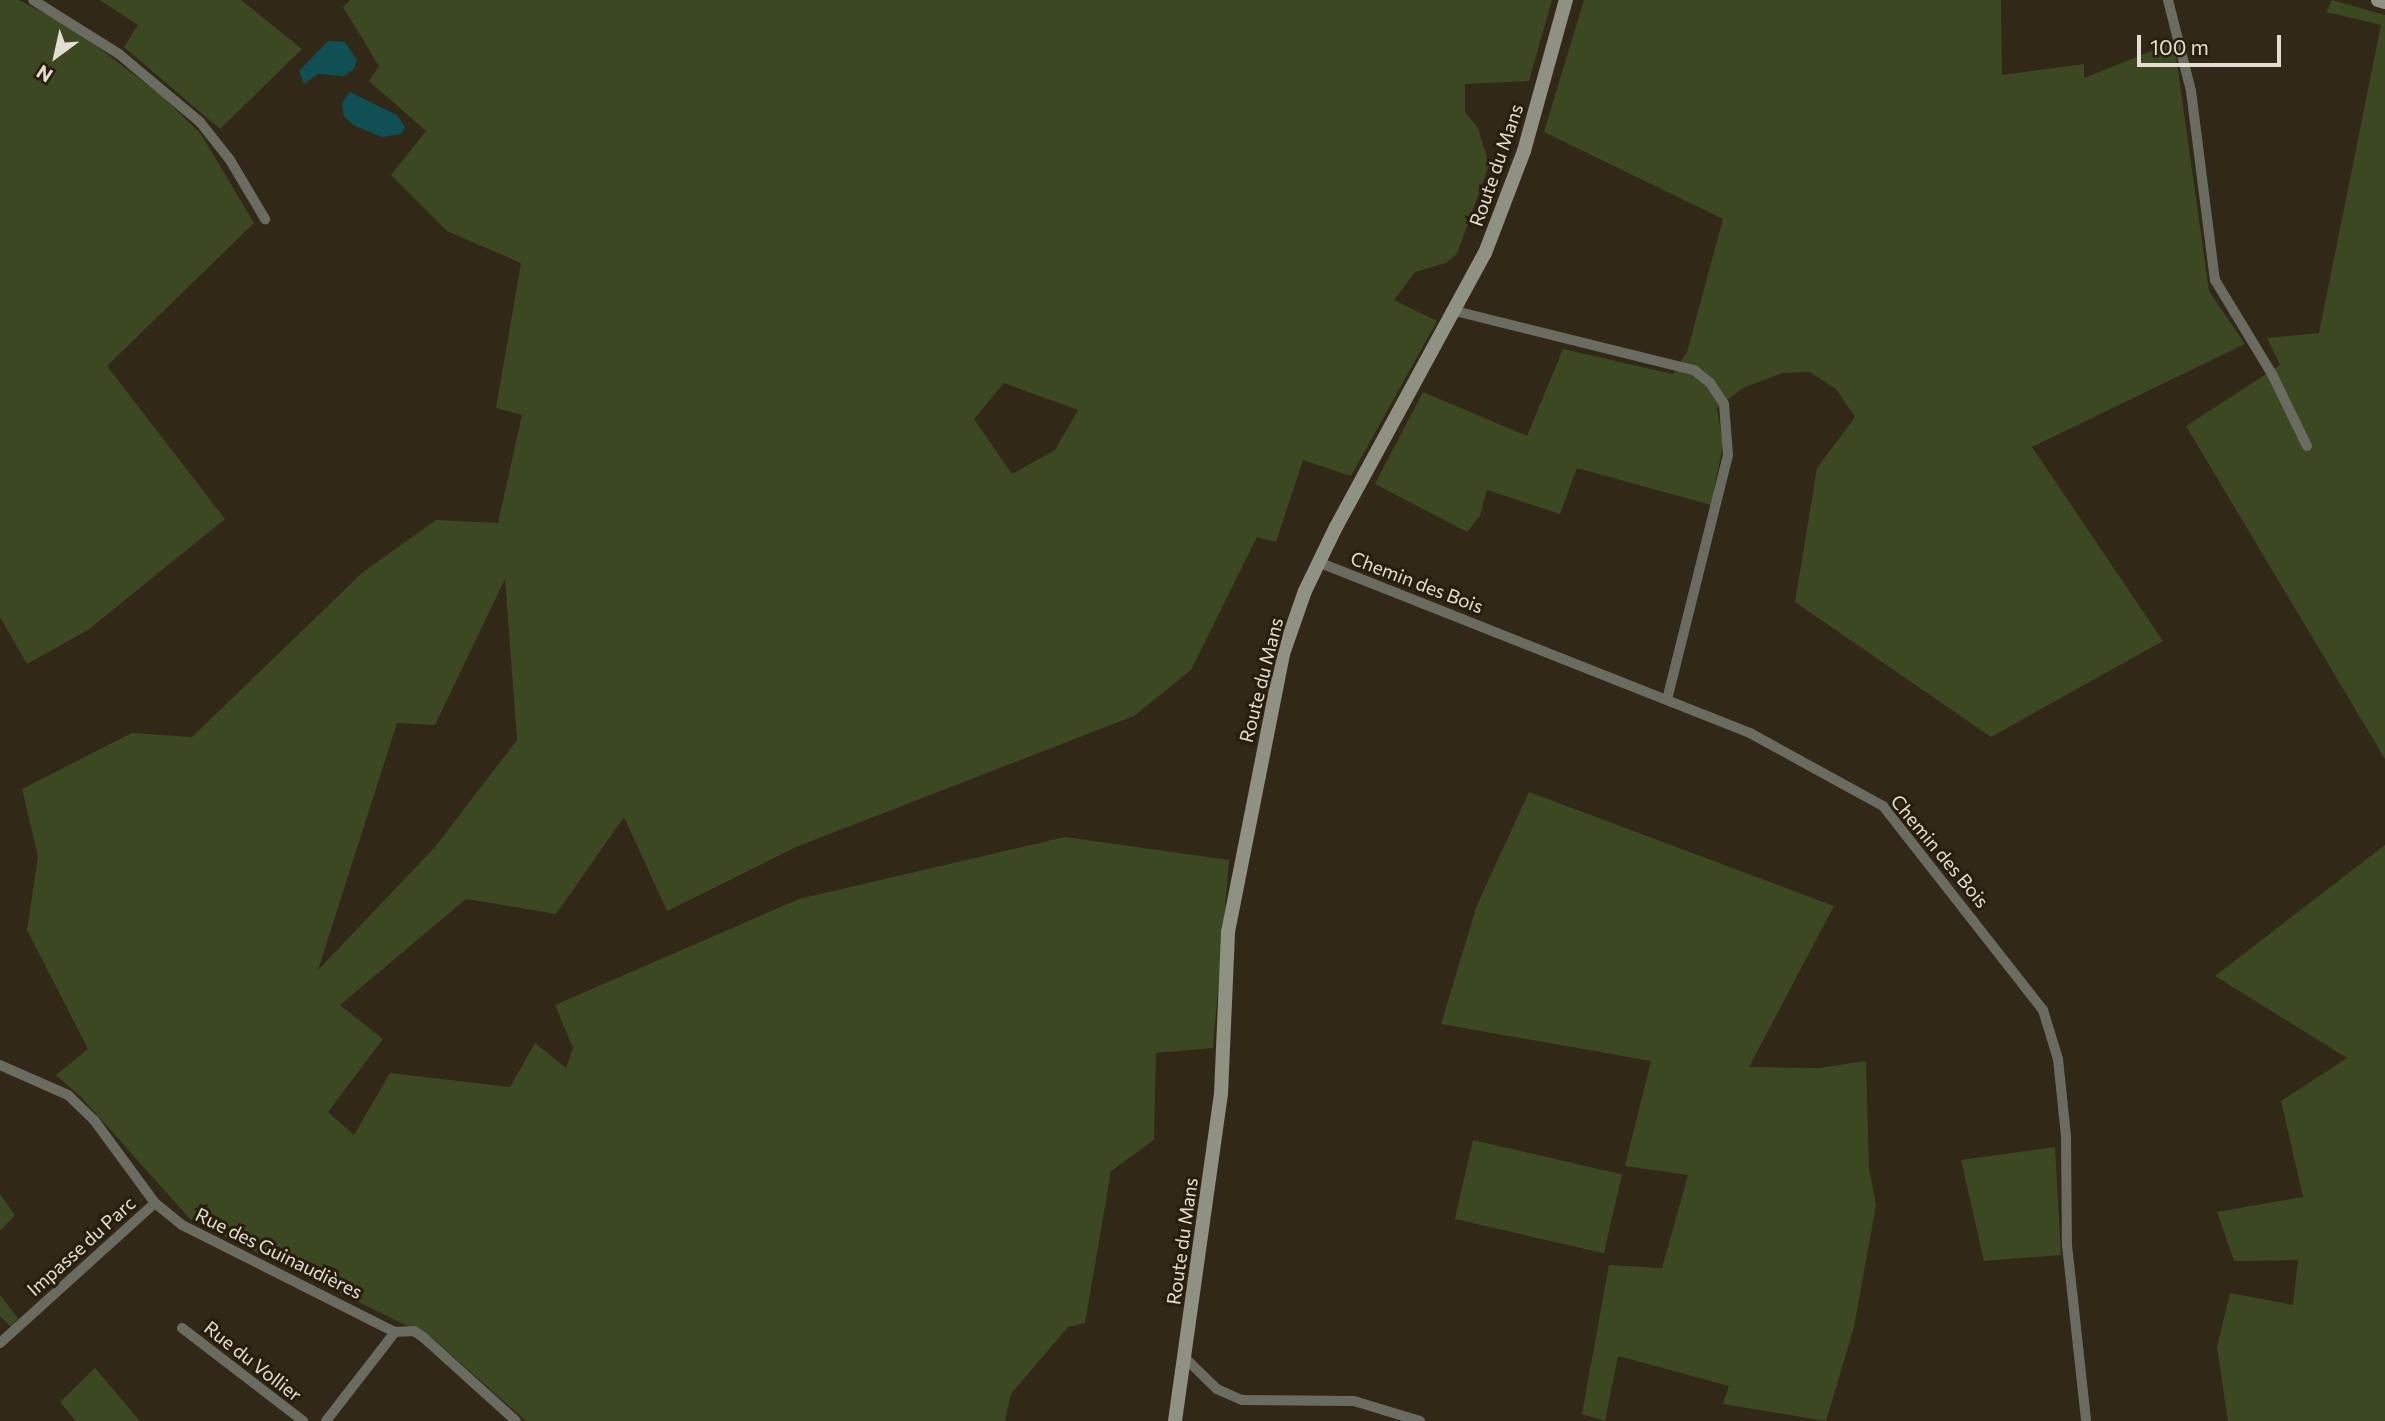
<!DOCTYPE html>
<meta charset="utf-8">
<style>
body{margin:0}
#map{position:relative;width:2385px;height:1421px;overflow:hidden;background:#322817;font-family:Commissioner,sans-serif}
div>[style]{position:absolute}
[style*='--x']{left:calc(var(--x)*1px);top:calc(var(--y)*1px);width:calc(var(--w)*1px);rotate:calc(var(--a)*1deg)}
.green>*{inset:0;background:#3b4821;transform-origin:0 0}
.water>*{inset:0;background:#104f54}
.street>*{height:10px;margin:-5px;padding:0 5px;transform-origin:5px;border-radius:5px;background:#6a6c62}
.secondary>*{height:14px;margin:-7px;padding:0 7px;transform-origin:7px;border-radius:7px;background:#8f9182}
span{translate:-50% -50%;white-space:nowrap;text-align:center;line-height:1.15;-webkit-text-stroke:6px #281e0d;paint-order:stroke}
.street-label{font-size:19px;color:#e3ddd2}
.north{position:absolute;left:21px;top:21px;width:70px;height:70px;-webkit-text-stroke:5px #281e0d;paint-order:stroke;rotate:213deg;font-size:19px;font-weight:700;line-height:28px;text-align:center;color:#e3ddd2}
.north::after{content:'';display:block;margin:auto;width:24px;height:32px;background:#e3ddd2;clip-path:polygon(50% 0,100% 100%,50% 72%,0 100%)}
.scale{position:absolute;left:2137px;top:35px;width:144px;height:32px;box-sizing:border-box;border:4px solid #e3ddd2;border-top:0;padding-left:9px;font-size:21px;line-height:24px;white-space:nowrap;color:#e3ddd2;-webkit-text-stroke:5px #281e0d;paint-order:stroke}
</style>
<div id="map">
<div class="green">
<i style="clip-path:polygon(0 0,19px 0,73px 28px,162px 96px,201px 134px,254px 223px,107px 366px,225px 519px,88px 630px,27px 664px,0 617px)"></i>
<i style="clip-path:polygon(100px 0,241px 0,302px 49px,220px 129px,124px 47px,138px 25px)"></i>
<i style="clip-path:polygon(evenodd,350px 0,1552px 0,1529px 81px,1465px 84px,1465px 112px,1478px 128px,1489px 165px,1457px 254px,1446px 263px,1415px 272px,1394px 300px,1437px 321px,1351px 476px,1303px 460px,1276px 542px,1257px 537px,1191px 670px,1134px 716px,796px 847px,667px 911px,624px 817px,556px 914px,466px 899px,340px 1005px,383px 1039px,328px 1112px,354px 1135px,390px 1073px,510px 1087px,535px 1043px,566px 1068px,573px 1048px,555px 1005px,799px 899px,1065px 837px,1229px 860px,1213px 1048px,1156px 1053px,1154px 1140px,1111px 1171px,1085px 1323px,1068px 1327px,1011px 1394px,1005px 1421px,526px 1421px,432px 1338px,191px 1220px,81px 1097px,56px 1075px,88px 1049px,27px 930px,38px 857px,22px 789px,132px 733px,192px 737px,363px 572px,436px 520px,498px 523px,522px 415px,496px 408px,521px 263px,447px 231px,391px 175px,426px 131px,369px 81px,379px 66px,343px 7px,350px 0,1004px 383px,1078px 410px,1055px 450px,1012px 474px,974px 419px,1004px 383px,350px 0,505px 579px,517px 740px,435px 847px,318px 970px,397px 723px,435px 725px,505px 579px)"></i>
<i style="clip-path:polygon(1584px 0,2001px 0,2002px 75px,2084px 64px,2084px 78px,2174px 42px,2209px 291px,2245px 344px,2032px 447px,2163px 641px,1991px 737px,1795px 602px,1817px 468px,1855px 417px,1836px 389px,1810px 372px,1782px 373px,1743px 388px,1717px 408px,1723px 444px,1711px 505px,1577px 468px,1560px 514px,1487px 490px,1480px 516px,1467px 532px,1375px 484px,1423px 392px,1527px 436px,1563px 349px,1673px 374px,1687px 352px,1723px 219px,1544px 132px)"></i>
<i style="clip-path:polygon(2332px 0,2385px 15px,2385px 759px,2186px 426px,2280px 365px,2267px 338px,2319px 333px,2381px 25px,2326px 12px)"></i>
<i style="clip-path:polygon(1529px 792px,1834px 906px,1749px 1067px,1819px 1068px,1866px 1061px,1869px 1168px,1876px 1205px,1854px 1327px,1826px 1421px,1723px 1404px,1729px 1386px,1618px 1356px,1605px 1421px,1582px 1414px,1609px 1265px,1662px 1268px,1688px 1175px,1625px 1166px,1651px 1061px,1441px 1024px,1477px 905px)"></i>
<i style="clip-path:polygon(2385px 845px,2385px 1421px,2228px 1421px,2217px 1347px,2230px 1293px,2293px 1305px,2298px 1260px,2234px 1261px,2217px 1212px,2303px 1197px,2281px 1101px,2347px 1058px,2215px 976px)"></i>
<i style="left:1473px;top:1140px;width:153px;height:81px;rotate:13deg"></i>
<i style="clip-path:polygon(2055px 1147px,2061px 1255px,1984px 1261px,1961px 1160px)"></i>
<i style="clip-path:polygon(0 1194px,15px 1215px,0 1231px)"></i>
<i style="clip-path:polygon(0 1295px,18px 1318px,11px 1327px,0 1316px)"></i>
<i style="clip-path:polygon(95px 1368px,140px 1421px,76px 1421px,60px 1402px)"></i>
</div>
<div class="water">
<i style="clip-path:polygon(328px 41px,345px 42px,357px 60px,354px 69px,344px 76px,318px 74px,304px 84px,299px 71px)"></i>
<i style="clip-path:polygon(350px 92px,397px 115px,405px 127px,401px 134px,382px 137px,355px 126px,344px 117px,342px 103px)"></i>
</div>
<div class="street">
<i style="--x:33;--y:0;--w:102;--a:32.1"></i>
<i style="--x:119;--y:54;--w:106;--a:40"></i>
<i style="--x:200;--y:122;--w:48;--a:51.7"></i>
<i style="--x:230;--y:160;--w:69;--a:59.3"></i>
<i style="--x:2168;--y:0;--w:94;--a:75.8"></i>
<i style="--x:2191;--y:91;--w:191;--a:82.8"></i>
<i style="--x:2215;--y:280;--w:110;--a:58.8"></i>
<i style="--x:2272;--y:374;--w:80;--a:64.1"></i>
<i style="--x:1455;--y:311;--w:246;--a:13.9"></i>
<i style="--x:1694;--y:370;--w:21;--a:39"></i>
<i style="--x:1710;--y:383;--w:25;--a:56"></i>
<i style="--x:1724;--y:404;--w:51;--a:85.5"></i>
<i style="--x:1728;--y:455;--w:252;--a:104"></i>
<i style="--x:1318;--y:562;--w:465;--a:21.6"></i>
<i style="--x:1750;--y:733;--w:152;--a:28.8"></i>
<i style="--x:1883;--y:806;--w:259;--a:51.9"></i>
<i style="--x:2043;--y:1010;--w:51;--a:73"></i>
<i style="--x:2058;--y:1059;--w:78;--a:84.1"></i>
<i style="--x:2066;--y:1137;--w:108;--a:89.5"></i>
<i style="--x:2067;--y:1245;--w:177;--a:83.8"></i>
<i style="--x:0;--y:1065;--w:74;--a:23.8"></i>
<i style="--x:68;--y:1095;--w:36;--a:44"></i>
<i style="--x:94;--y:1120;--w:103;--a:53.7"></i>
<i style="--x:155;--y:1203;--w:35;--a:39"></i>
<i style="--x:182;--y:1225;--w:238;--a:26.7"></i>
<i style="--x:182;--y:1328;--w:153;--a:37.5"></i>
<i style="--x:395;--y:1332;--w:19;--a:-3"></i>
<i style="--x:414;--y:1331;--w:11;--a:34"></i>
<i style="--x:423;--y:1337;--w:125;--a:42.1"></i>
<i style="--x:0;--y:1343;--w:209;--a:-42.1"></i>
<i style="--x:1185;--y:1358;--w:45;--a:44.1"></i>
<i style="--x:1217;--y:1389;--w:27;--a:24"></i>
<i style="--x:1242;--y:1400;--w:112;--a:0.5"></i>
<i style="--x:1354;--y:1401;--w:69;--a:16.9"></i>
<i style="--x:326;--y:1421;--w:113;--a:-52.2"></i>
</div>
<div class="secondary">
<i style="--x:2378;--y:0;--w:7;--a:16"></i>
<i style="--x:1175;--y:1421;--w:330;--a:-82"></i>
<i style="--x:1221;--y:1094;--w:162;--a:-87.5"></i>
<i style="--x:1228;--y:932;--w:283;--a:-78.8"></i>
<i style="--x:1283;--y:654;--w:67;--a:-70.8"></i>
<i style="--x:1305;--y:591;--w:71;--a:-64.2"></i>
<i style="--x:1336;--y:527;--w:312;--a:-61.5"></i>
<i style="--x:1485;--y:253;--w:109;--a:-69.1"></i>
<i style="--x:1524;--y:151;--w:157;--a:-74.5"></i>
</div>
<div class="street-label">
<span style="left:1496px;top:165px;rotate:-71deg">Route du Mans</span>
<span style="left:1417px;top:582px;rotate:21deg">Chemin des Bois</span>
<span style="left:1261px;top:680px;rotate:-76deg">Route du Mans</span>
<span style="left:1940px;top:851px;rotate:50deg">Chemin des Bois</span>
<span style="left:1182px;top:1241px;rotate:-82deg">Route du Mans</span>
<span style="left:81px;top:1246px;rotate:-42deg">Impasse du Parc</span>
<span style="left:279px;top:1253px;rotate:26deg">Rue des Guinaudières</span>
<span style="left:253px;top:1361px;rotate:38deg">Rue du Vollier</span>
</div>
<div class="north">N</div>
<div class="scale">100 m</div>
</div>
